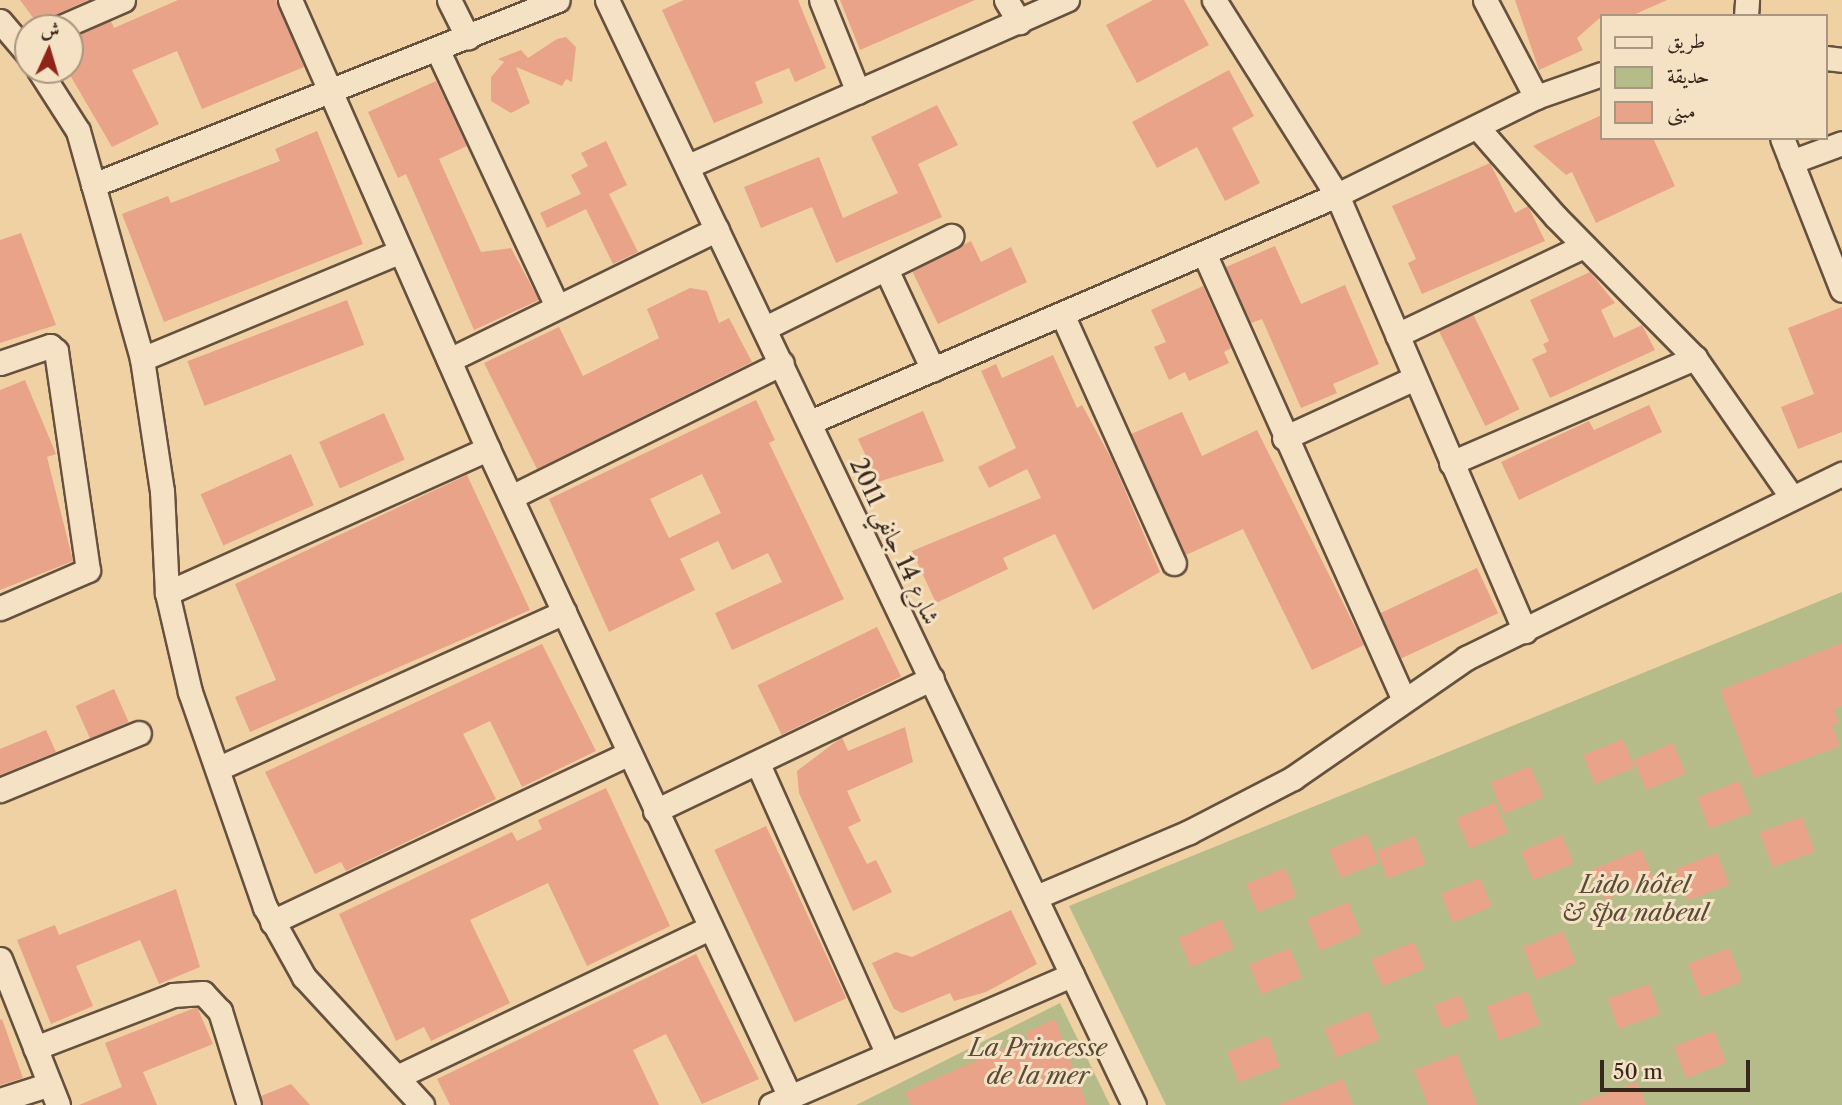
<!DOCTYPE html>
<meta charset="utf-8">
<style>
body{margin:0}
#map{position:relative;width:1842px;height:1105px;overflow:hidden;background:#f0d1a4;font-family:"Libre Caslon Text",Amiri,serif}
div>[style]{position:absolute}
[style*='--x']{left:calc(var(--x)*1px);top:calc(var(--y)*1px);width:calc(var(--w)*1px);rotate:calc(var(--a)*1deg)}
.green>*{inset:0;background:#b6bc89}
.building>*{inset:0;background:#e8a389;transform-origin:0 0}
.roads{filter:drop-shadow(2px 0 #65513e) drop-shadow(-2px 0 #65513e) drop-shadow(0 2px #65513e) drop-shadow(0 -2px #65513e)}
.minor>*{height:23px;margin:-11.5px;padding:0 11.5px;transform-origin:11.5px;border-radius:11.5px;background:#f5e1c4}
span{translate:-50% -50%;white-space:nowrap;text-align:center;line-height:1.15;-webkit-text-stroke:6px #f5e1c4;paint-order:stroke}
.street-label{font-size:24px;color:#37261c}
.park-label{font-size:24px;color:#574c37;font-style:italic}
.legend{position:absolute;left:1600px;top:14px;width:228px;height:126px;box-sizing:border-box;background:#f5e1c4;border:2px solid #a99681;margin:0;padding:9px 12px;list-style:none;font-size:21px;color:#37261c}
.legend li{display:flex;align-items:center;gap:14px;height:35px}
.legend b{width:35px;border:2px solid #a99681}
.north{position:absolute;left:14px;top:14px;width:70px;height:70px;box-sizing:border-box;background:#f5e1c4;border:2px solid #a99681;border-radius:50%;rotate:4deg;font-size:19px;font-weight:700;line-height:28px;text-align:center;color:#37261c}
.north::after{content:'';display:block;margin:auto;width:24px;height:32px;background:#8f2418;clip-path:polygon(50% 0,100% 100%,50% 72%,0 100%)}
.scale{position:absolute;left:1600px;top:1060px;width:150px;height:32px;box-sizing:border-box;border:4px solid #37261c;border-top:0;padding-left:9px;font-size:21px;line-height:24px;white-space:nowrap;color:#37261c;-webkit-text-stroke:5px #f5e1c4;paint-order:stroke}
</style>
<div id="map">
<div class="green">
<i style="clip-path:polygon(1842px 592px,1842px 1105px,1166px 1105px,1069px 906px)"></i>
<i style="clip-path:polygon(1060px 1003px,1110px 1105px,856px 1105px)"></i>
</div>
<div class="building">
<i style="clip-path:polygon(20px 0,88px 0,37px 23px)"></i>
<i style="clip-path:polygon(178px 0,276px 0,304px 67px,202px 109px,177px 51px,132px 70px,159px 124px,112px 147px,70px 75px,70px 38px,111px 21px,114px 28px)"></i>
<i style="clip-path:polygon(684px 0,798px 0,826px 68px,795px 82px,789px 68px,755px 82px,763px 103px,714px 123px,662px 10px)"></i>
<i style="clip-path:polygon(840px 0,975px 0,860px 50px)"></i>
<i style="clip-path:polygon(1153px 0,1184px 0,1209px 45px,1137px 83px,1106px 25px)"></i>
<i style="clip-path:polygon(1515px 0,1667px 0,1631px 16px,1602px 16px,1577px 38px,1583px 50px,1539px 70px)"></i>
<i style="clip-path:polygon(557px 39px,566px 37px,576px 47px,572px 82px,566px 79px,562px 86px,516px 67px,530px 103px,511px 113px,491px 101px,491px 77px,504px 62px,498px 59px,521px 50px,528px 58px)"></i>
<i style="clip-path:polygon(1229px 70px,1254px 116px,1232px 128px,1260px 183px,1225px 201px,1197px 147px,1157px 168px,1132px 122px)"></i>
<i style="clip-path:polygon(436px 81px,467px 146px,439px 159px,481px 252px,511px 248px,539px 300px,474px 330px,406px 174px,398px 178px,368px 112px)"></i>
<i style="clip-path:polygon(937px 105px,958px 145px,918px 164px,942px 217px,836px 263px,812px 207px,761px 228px,744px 187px,819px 157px,843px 218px,898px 193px,871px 137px)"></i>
<i style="clip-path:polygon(1602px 115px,1602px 138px,1653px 138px,1675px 186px,1596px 223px,1572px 172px,1566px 175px,1533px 146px)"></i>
<i style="clip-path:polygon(317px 131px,363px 244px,164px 322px,122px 214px,168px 196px,171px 203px,280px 161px,275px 149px)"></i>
<i style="clip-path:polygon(606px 141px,627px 185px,609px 194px,638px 252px,613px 264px,586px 209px,547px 228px,540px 213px,581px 194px,571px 175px,588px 166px,581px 153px)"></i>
<i style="clip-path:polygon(1490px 163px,1515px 213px,1528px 206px,1545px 241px,1422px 294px,1408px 263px,1416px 259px,1392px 206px)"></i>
<i style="clip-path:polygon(21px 233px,56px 325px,0 343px,0 240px)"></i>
<i style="clip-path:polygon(971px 241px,981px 262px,1011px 247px,1027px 282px,938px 324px,912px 271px)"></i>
<i style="clip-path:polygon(1275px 246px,1301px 304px,1345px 285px,1379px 364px,1333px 384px,1337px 393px,1301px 408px,1262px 319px,1251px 323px,1226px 267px)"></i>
<i style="clip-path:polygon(1590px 272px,1615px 303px,1601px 310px,1614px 338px,1642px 325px,1655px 350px,1550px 398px,1532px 359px,1547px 352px,1543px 344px,1549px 341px,1530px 300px)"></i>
<i style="clip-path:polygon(1203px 286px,1231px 348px,1224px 352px,1229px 363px,1189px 381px,1185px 372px,1169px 380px,1154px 347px,1166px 342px,1151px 310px)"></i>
<i style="clip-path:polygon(690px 288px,707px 291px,719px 323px,729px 318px,752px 362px,537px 469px,484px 363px,559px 327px,583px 376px,659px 338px,647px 309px)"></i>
<i style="left:347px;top:300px;width:48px;height:171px;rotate:69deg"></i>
<i style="clip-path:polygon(1842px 307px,1842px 432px,1798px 449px,1781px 407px,1814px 394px,1788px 328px)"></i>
<i style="left:1473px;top:314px;width:106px;height:38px;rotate:64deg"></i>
<i style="clip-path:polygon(1053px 355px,1077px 408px,1082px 405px,1112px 460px,1160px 572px,1093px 610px,1055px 534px,1003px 558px,1008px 569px,936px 603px,912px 551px,1041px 498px,1027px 469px,989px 488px,978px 467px,1016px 448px,981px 371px,996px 364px,1002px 378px)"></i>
<i style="clip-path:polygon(25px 380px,56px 454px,47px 457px,73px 561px,0 590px,0 390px)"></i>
<i style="clip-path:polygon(evenodd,756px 400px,775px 440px,769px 443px,844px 599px,732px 650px,715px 613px,782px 582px,768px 553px,732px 570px,718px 541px,680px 559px,695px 590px,609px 632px,549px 499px,756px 400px,702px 474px,721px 513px,669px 538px,650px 499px,702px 474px)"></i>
<i style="clip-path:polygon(1649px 405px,1662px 432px,1519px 500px,1501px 462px,1589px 421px,1594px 430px)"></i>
<i style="clip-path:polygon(923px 411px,944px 461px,878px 482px,858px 439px)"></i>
<i style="clip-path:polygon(1182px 412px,1202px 456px,1257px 430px,1364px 645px,1312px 670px,1243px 529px,1186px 555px,1131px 434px)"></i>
<i style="left:384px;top:413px;width:51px;height:71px;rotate:66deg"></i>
<i style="left:291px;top:454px;width:56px;height:99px;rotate:66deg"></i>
<i style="clip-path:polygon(467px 475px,530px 610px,250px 732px,235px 697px,276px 680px,235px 584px)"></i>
<i style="left:1477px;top:568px;width:50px;height:107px;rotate:65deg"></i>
<i style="left:877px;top:627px;width:55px;height:133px;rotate:64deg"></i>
<i style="clip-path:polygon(1842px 643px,1842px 706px,1834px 710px,1839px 723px,1832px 725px,1840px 746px,1754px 778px,1720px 690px)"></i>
<i style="clip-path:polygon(542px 644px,596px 751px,522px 787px,490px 721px,463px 734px,496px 799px,346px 871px,341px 862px,315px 874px,265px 772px)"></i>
<i style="left:114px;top:689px;width:36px;height:42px;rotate:66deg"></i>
<i style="clip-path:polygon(905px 727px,913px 762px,847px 791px,861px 821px,848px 827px,867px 864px,876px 860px,892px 892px,853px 911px,799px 793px,797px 771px,842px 737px,848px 751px)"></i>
<i style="clip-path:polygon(46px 730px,56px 752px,0 775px,0 749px)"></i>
<i style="left:1623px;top:739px;width:31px;height:43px;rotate:68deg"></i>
<i style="left:1673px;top:743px;width:33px;height:43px;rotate:67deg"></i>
<i style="left:1530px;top:766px;width:34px;height:43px;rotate:67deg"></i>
<i style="left:1739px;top:781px;width:34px;height:45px;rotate:69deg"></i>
<i style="clip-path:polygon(606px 788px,670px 926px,587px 966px,548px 883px,470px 920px,510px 1003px,431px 1041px,424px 1027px,396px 1041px,339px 914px,512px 832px,517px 841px,542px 829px,538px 820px)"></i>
<i style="left:1495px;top:802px;width:33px;height:42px;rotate:67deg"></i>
<i style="left:1802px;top:817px;width:37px;height:45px;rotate:70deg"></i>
<i style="left:766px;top:826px;width:190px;height:57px;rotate:65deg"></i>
<i style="left:1367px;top:834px;width:31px;height:41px;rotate:68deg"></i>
<i style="left:1562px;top:835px;width:31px;height:44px;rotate:68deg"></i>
<i style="left:1415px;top:836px;width:30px;height:41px;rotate:69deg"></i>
<i style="left:1641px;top:849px;width:33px;height:54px;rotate:67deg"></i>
<i style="left:1717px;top:853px;width:34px;height:45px;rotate:69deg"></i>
<i style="left:1285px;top:868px;width:31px;height:42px;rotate:68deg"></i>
<i style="left:1480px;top:878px;width:31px;height:42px;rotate:68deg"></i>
<i style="clip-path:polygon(176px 889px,200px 967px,159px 984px,140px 940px,76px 966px,93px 1006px,51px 1024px,17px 940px,55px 925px,59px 935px)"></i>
<i style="left:1348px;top:902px;width:34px;height:45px;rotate:67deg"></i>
<i style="clip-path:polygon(1011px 910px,1037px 964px,986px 992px,954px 1001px,950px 993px,902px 1013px,894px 1009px,872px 963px,896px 952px,912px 957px)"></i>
<i style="left:1221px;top:919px;width:32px;height:47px;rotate:66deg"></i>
<i style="left:1563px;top:931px;width:35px;height:43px;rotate:68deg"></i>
<i style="left:1414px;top:942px;width:29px;height:46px;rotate:68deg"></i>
<i style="left:1290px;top:948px;width:32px;height:44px;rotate:68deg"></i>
<i style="left:1729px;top:948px;width:36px;height:44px;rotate:69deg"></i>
<i style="clip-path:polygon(696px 954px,759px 1079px,702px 1104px,666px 1034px,633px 1050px,659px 1105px,450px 1105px,437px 1079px)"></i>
<i style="left:1649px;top:984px;width:32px;height:44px;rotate:70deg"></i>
<i style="left:1527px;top:991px;width:36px;height:44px;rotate:69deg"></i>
<i style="left:1460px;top:995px;width:25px;height:28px;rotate:69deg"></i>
<i style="clip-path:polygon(197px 1007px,213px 1044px,143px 1072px,157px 1105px,79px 1105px,122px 1087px,105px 1043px)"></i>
<i style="left:1368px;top:1011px;width:31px;height:47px;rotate:68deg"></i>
<i style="clip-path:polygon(2px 1019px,23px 1078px,0 1085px,0 1020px)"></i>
<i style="clip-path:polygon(1055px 1019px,1087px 1105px,911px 1105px,905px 1092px,1028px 1038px,1026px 1032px)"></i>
<i style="left:1714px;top:1031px;width:34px;height:43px;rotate:69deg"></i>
<i style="left:1268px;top:1036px;width:33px;height:44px;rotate:69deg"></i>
<i style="clip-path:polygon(1457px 1054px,1477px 1105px,1428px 1105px,1414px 1070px)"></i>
<i style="clip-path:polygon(1343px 1079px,1353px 1105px,1280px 1105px,1280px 1104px)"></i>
<i style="clip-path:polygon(1637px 1082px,1646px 1105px,1580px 1105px,1580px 1103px)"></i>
<i style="clip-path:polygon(291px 1084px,310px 1105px,263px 1105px,261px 1096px)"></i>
</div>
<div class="roads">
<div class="minor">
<i style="--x:290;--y:0;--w:491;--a:66.2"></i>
<i style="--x:488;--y:449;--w:715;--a:65.01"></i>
<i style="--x:449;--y:0;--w:42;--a:63.4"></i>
<i style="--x:607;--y:0;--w:1224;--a:64.5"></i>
<i style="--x:821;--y:0;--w:99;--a:68.1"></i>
<i style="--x:1006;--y:0;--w:26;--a:59"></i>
<i style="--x:1214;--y:0;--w:231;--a:57.8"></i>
<i style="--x:1337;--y:195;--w:475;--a:66.7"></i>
<i style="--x:1485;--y:0;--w:110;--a:62.3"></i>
<i style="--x:1746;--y:16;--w:16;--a:-86"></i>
<i style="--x:0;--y:21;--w:43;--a:49.7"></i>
<i style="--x:59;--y:28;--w:70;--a:-23.6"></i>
<i style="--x:438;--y:51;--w:281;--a:65"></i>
<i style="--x:1826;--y:58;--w:16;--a:7"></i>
<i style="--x:39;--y:70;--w:72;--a:57.4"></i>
<i style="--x:78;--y:131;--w:237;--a:74.3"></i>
<i style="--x:142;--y:359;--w:134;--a:81.4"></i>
<i style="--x:162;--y:491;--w:102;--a:87.2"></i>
<i style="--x:167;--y:593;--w:102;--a:76.9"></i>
<i style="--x:190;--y:692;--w:228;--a:70.8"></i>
<i style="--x:265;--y:907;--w:80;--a:60.9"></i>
<i style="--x:304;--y:977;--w:174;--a:47.3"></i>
<i style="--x:1478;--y:128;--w:118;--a:48.8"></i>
<i style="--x:1556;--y:217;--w:198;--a:45.4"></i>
<i style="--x:1695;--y:358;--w:168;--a:55.2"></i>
<i style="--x:1782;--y:138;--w:163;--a:68.5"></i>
<i style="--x:1791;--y:162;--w:54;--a:-20.4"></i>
<i style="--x:688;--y:166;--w:414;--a:-23.7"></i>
<i style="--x:93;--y:185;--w:500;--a:-21.7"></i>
<i style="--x:1204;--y:253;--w:485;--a:65.9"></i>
<i style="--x:886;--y:269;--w:111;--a:65"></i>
<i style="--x:1062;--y:314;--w:273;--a:65.8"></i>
<i style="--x:765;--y:328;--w:208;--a:-26.3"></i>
<i style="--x:1397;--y:335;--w:207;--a:-25.5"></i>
<i style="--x:142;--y:359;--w:278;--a:-22.6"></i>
<i style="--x:449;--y:360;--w:298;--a:-26"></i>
<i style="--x:0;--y:363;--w:53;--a:-18.8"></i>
<i style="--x:50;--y:346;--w:8;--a:40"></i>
<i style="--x:56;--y:351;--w:221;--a:81.7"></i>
<i style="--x:88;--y:570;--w:96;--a:156.6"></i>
<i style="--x:810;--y:422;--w:574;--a:-23.3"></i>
<i style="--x:1337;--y:195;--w:222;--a:-26.2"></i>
<i style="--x:1536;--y:97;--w:70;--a:-19.2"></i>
<i style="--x:1284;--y:438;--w:144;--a:-24.6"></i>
<i style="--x:1451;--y:463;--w:266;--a:-23.3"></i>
<i style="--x:511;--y:497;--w:302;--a:-26.3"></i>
<i style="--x:167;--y:593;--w:352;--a:-24.2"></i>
<i style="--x:758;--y:764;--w:316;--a:65.9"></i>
<i style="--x:219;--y:768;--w:379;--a:-24.3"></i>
<i style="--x:0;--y:790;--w:150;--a:-22.3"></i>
<i style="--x:655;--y:811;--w:307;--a:-25.6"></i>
<i style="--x:1036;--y:897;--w:166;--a:-23"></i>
<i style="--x:1189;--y:832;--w:117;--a:-27.4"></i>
<i style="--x:1293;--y:778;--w:211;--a:-34.7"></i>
<i style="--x:1466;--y:658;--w:419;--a:-26.1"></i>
<i style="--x:272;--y:922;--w:393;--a:-25.3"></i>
<i style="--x:0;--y:959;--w:157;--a:68.3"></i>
<i style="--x:35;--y:1048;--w:148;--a:-21"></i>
<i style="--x:173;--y:995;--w:30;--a:-4"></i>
<i style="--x:203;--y:993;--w:25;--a:47"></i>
<i style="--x:220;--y:1011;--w:98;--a:72.9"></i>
<i style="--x:397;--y:1077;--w:346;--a:-25.5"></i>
<i style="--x:0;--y:1100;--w:52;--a:-17.7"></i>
<i style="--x:771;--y:1105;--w:328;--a:-23.4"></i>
</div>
</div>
<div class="street-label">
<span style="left:895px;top:541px;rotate:65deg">شارع 14 جانفي 2011</span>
</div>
<div class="park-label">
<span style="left:1635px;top:899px">Lido hôtel<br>&amp; spa nabeul</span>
<span style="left:1038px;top:1062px">La Princesse<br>de la mer</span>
</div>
<ul class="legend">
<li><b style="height:9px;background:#f5e1c4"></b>طريق</li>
<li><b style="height:19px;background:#b6bc89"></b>حديقة</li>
<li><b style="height:19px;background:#e8a389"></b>مبنى</li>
</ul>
<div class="north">ش</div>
<div class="scale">50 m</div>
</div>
